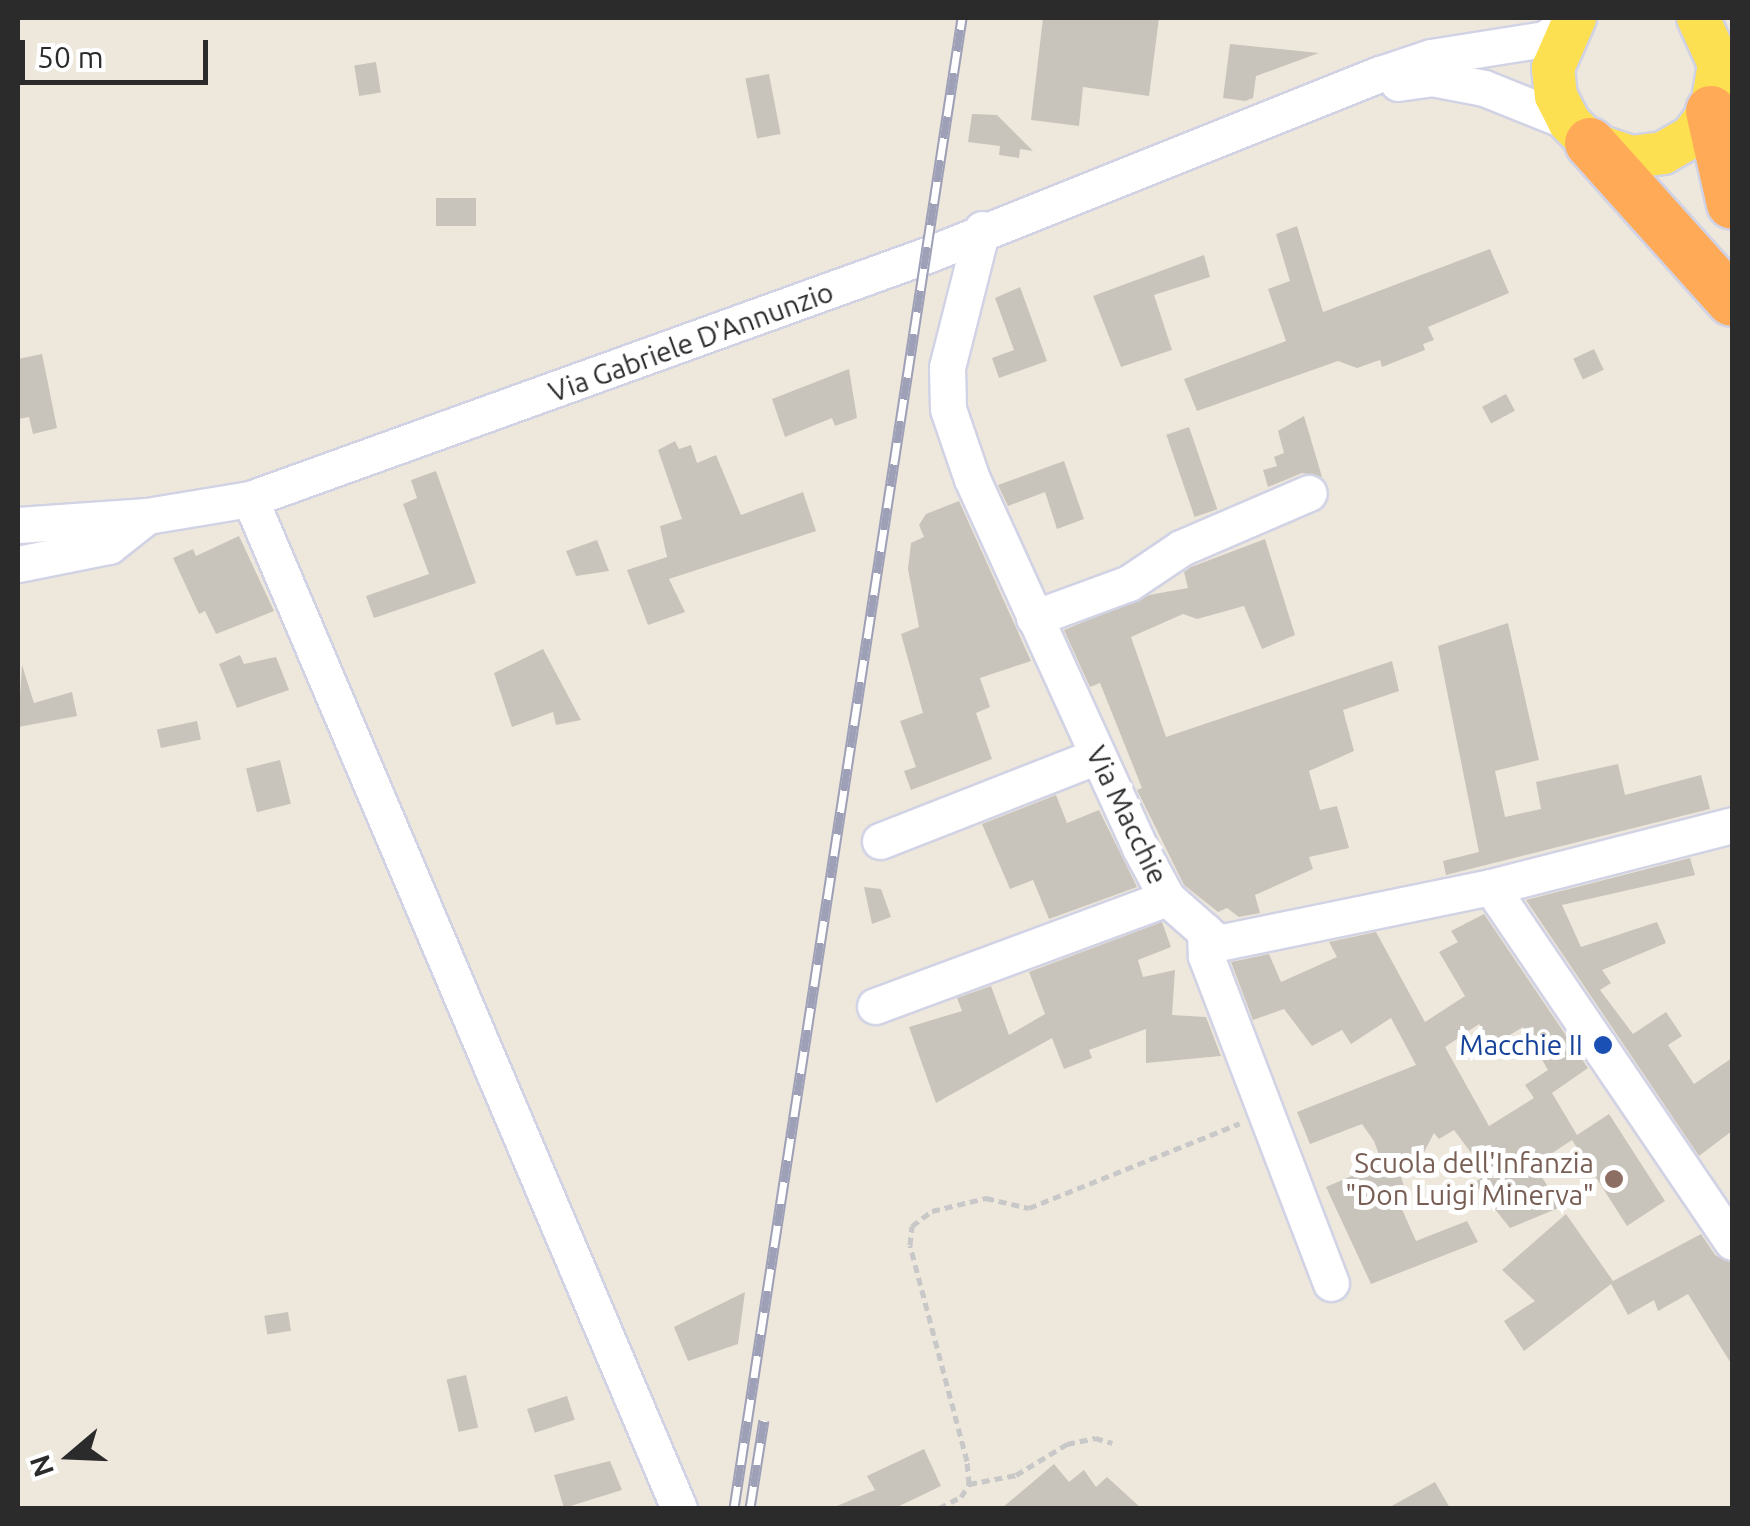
<!DOCTYPE html>
<style>
body{margin:0}
#map{position:relative;width:1750px;height:1526px;overflow:hidden;background:#eee7dc;font-family:Ubuntu,sans-serif}
div>[style]{position:absolute}
[style*='--x']{left:calc(var(--x)*1px);top:calc(var(--y)*1px);width:calc(var(--w)*1px);rotate:calc(var(--a)*1deg)}
.building>*{inset:0;background:#c9c4bb;transform-origin:0 0}
.path>*{height:5px;margin-top:-2.5px;transform-origin:0;background:repeating-linear-gradient(90deg,#c8c8c8 0 8px,transparent 0 13px)}
.roads{filter:drop-shadow(2px 0 #d1d3e5) drop-shadow(-2px 0 #d1d3e5) drop-shadow(0 2px #d1d3e5) drop-shadow(0 -2px #d1d3e5)}
.minor>*{height:35px;margin:-17.5px;padding:0 17.5px;transform-origin:17.5px;border-radius:17.5px;background:#fff}
.major>*{height:42px;margin:-21px;padding:0 21px;transform-origin:21px;border-radius:21px;background:#fde051}
.highway>*{height:50px;margin:-25px;padding:0 25px;transform-origin:25px;border-radius:25px;background:#ffaa56}
.rail>*{height:11px;margin-top:-5.5px;transform-origin:0;background:repeating-linear-gradient(90deg,#fff 0 22px,#9ea0b7 0 44px);box-sizing:border-box;border-block:2px solid #9ea0b7}
.dots>*{width:28px;height:28px;translate:-50% -50%;box-sizing:border-box;border:5px solid #fff;border-radius:50%}
span{translate:-50% -50%;white-space:nowrap;text-align:center;line-height:1.15;-webkit-text-stroke:10px #fff;paint-order:stroke}
.street-label{font-size:28px;color:#2b2b2b}
.transit-label{font-size:28px;color:#164399}
.right{translate:-100% -50%;text-align:right}
.education-label{font-size:28px;color:#785e54}
.frame{position:absolute;inset:0;border:20px solid #2b2b2b;pointer-events:none}
.north{position:absolute;left:20px;top:1406px;width:100px;height:100px;-webkit-text-stroke:8px #fff;paint-order:stroke;rotate:251deg;font-size:28px;font-weight:700;line-height:40px;text-align:center;color:#2b2b2b}
.north::after{content:'';display:block;margin:auto;width:35px;height:45px;background:#2b2b2b;clip-path:polygon(50% 0,100% 100%,50% 72%,0 100%)}
.scale{position:absolute;left:20px;top:40px;width:188px;height:45px;box-sizing:border-box;border:5px solid #2b2b2b;border-top:0;padding-left:12px;font-size:30px;line-height:35px;white-space:nowrap;color:#2b2b2b;-webkit-text-stroke:8px #fff;paint-order:stroke}
</style>
<div id="map">
<div class="building">
<i style="clip-path:polygon(1043px 18px,1159px 18px,1149px 96px,1083px 87px,1079px 126px,1031px 120px)"></i>
<i style="clip-path:polygon(1230px 44px,1319px 53px,1256px 76px,1253px 98px,1245px 101px,1223px 98px)"></i>
<i style="left:376px;top:62px;width:31px;height:22px;rotate:81deg"></i>
<i style="left:769px;top:74px;width:61px;height:24px;rotate:79deg"></i>
<i style="clip-path:polygon(972px 114px,997px 115px,1033px 151px,1020px 149px,1019px 158px,999px 155px,1000px 146px,968px 142px)"></i>
<i style="left:436px;top:198px;width:40px;height:28px"></i>
<i style="clip-path:polygon(1297px 226px,1323px 312px,1490px 249px,1509px 293px,1428px 327px,1434px 340px,1423px 344px,1425px 350px,1382px 367px,1380px 360px,1357px 368px,1338px 361px,1197px 411px,1184px 379px,1286px 341px,1268px 289px,1290px 281px,1276px 234px)"></i>
<i style="clip-path:polygon(1204px 255px,1210px 277px,1154px 295px,1172px 350px,1121px 367px,1093px 296px)"></i>
<i style="clip-path:polygon(1020px 287px,1047px 361px,999px 378px,992px 358px,1014px 350px,995px 298px)"></i>
<i style="left:1594px;top:349px;width:23px;height:23px;rotate:65deg"></i>
<i style="clip-path:polygon(42px 354px,57px 428px,33px 434px,29px 417px,18px 419px,18px 359px)"></i>
<i style="clip-path:polygon(849px 369px,857px 418px,835px 426px,832px 418px,785px 437px,772px 399px)"></i>
<i style="left:1506px;top:394px;width:19px;height:27px;rotate:62deg"></i>
<i style="clip-path:polygon(1304px 416px,1322px 477px,1302px 473px,1268px 487px,1263px 470px,1277px 466px,1274px 457px,1284px 453px,1278px 431px)"></i>
<i style="left:1189px;top:427px;width:87px;height:24px;rotate:71deg"></i>
<i style="clip-path:polygon(675px 441px,679px 449px,691px 445px,697px 463px,716px 455px,741px 515px,803px 492px,816px 531px,669px 579px,685px 612px,648px 625px,627px 570px,667px 557px,660px 526px,682px 519px,658px 450px)"></i>
<i style="clip-path:polygon(1064px 461px,1084px 519px,1057px 529px,1045px 492px,1008px 506px,998px 485px)"></i>
<i style="clip-path:polygon(436px 471px,476px 583px,374px 618px,366px 596px,429px 574px,403px 504px,417px 498px,411px 480px)"></i>
<i style="clip-path:polygon(959px 501px,1031px 661px,980px 678px,990px 707px,976px 713px,992px 759px,911px 790px,904px 771px,916px 767px,900px 721px,923px 713px,901px 634px,919px 627px,908px 569px,911px 543px,924px 537px,919px 525px,926px 514px)"></i>
<i style="clip-path:polygon(239px 536px,274px 611px,216px 634px,205px 611px,199px 614px,173px 558px,193px 549px,196px 556px)"></i>
<i style="clip-path:polygon(1265px 539px,1295px 635px,1262px 649px,1244px 606px,1197px 619px,1183px 614px,1131px 637px,1166px 737px,1392px 661px,1399px 691px,1343px 710px,1354px 751px,1309px 771px,1320px 810px,1337px 806px,1349px 848px,1309px 857px,1313px 869px,1255px 895px,1260px 913px,1239px 917px,1227px 908px,1218px 912px,1184px 885px,1137px 790px,1142px 788px,1100px 683px,1090px 687px,1064px 630px,1149px 595px,1188px 588px,1184px 572px,1191px 567px)"></i>
<i style="clip-path:polygon(597px 540px,609px 571px,576px 576px,566px 551px)"></i>
<i style="clip-path:polygon(1508px 623px,1539px 760px,1495px 771px,1505px 817px,1541px 809px,1536px 782px,1618px 764px,1625px 795px,1701px 775px,1710px 809px,1446px 875px,1443px 861px,1479px 852px,1438px 646px)"></i>
<i style="clip-path:polygon(543px 649px,581px 720px,556px 725px,553px 712px,512px 727px,494px 673px)"></i>
<i style="clip-path:polygon(240px 655px,244px 664px,276px 657px,289px 690px,237px 708px,219px 664px)"></i>
<i style="clip-path:polygon(22px 665px,34px 703px,72px 692px,77px 716px,18px 727px)"></i>
<i style="left:197px;top:721px;width:19px;height:41px;rotate:78deg"></i>
<i style="left:280px;top:760px;width:45px;height:35px;rotate:76deg"></i>
<i style="clip-path:polygon(1056px 795px,1067px 823px,1099px 810px,1137px 887px,1049px 919px,1033px 880px,1010px 889px,982px 824px)"></i>
<i style="clip-path:polygon(1690px 858px,1695px 875px,1562px 905px,1581px 947px,1657px 922px,1666px 943px,1602px 970px,1611px 983px,1600px 990px,1633px 1034px,1666px 1012px,1682px 1036px,1668px 1045px,1694px 1084px,1732px 1058px,1732px 1131px,1699px 1156px,1526px 900px)"></i>
<i style="clip-path:polygon(864px 887px,881px 889px,891px 917px,872px 924px)"></i>
<i style="clip-path:polygon(evenodd,1484px 914px,1588px 1068px,1552px 1093px,1577px 1135px,1609px 1114px,1665px 1201px,1627px 1226px,1572px 1140px,1534px 1165px,1561px 1207px,1510px 1228px,1474px 1183px,1487px 1174px,1454px 1130px,1439px 1139px,1434px 1133px,1422px 1156px,1400px 1173px,1409px 1204px,1401px 1207px,1416px 1241px,1467px 1221px,1478px 1242px,1371px 1284px,1326px 1187px,1382px 1163px,1374px 1141px,1362px 1124px,1310px 1144px,1297px 1112px,1416px 1065px,1391px 1018px,1351px 1044px,1342px 1030px,1312px 1046px,1284px 1009px,1253px 1020px,1231px 962px,1269px 954px,1281px 982px,1337px 957px,1329px 942px,1376px 932px,1425px 1022px,1465px 996px,1439px 952px,1458px 942px,1451px 931px,1484px 914px,1479px 1024px,1492px 1046px,1523px 1027px,1548px 1070px,1525px 1085px,1534px 1098px,1489px 1126px,1445px 1047px,1479px 1024px)"></i>
<i style="clip-path:polygon(1162px 922px,1171px 947px,1138px 960px,1143px 977px,1175px 970px,1172px 1015px,1206px 1017px,1221px 1056px,1146px 1063px,1146px 1029px,1089px 1050px,1092px 1058px,1064px 1069px,1052px 1038px,936px 1103px,909px 1027px,962px 1011px,957px 998px,991px 986px,1009px 1035px,1045px 1014px,1029px 972px)"></i>
<i style="clip-path:polygon(1566px 1214px,1613px 1281px,1701px 1234px,1715px 1255px,1732px 1263px,1732px 1365px,1688px 1294px,1658px 1311px,1654px 1300px,1628px 1315px,1611px 1284px,1524px 1351px,1504px 1321px,1535px 1301px,1502px 1270px)"></i>
<i style="clip-path:polygon(745px 1292px,738px 1344px,688px 1361px,674px 1327px)"></i>
<i style="left:288px;top:1312px;width:19px;height:24px;rotate:81deg"></i>
<i style="left:466px;top:1375px;width:54px;height:20px;rotate:77deg"></i>
<i style="left:567px;top:1396px;width:25px;height:42px;rotate:72deg"></i>
<i style="clip-path:polygon(924px 1449px,941px 1486px,895px 1508px,832px 1508px,875px 1490px,867px 1476px)"></i>
<i style="clip-path:polygon(610px 1461px,622px 1490px,564px 1508px,554px 1475px)"></i>
<i style="clip-path:polygon(1054px 1464px,1069px 1482px,1084px 1470px,1096px 1487px,1107px 1477px,1141px 1508px,1002px 1508px)"></i>
<i style="clip-path:polygon(1435px 1482px,1450px 1508px,1388px 1508px)"></i>
</div>
<div class="path">
<i style="--x:969;--y:1484;--w:48;--a:-10.8"></i>
<i style="--x:1016;--y:1475;--w:60;--a:-31.3"></i>
<i style="--x:1067;--y:1444;--w:29;--a:-12"></i>
<i style="--x:1095;--y:1438;--w:18;--a:16"></i>
<i style="--x:939;--y:1508;--w:25;--a:-27"></i>
<i style="--x:961;--y:1497;--w:15;--a:-58"></i>
<i style="--x:969;--y:1484;--w:23;--a:-95"></i>
<i style="--x:967;--y:1461;--w:223;--a:-104.8"></i>
<i style="--x:910;--y:1245;--w:19;--a:-84"></i>
<i style="--x:912;--y:1226;--w:25;--a:-37"></i>
<i style="--x:932;--y:1211;--w:56;--a:-13.5"></i>
<i style="--x:986;--y:1198;--w:44;--a:13.1"></i>
<i style="--x:1029;--y:1208;--w:227;--a:-21.9"></i>
</div>
<div class="roads">
<div class="minor">
<i style="--x:1398;--y:83;--w:34;--a:-8"></i>
<i style="--x:1432;--y:78;--w:53;--a:10.9"></i>
<i style="--x:1484;--y:88;--w:92;--a:21.8"></i>
<i style="--x:982;--y:229;--w:142;--a:104.2"></i>
<i style="--x:947;--y:367;--w:42;--a:88.6"></i>
<i style="--x:948;--y:409;--w:74;--a:71.1"></i>
<i style="--x:972;--y:479;--w:405;--a:65.5"></i>
<i style="--x:1140;--y:848;--w:57;--a:61.6"></i>
<i style="--x:1167;--y:898;--w:68;--a:41.4"></i>
<i style="--x:1218;--y:943;--w:279;--a:-11.6"></i>
<i style="--x:1491;--y:887;--w:249;--a:-14.4"></i>
<i style="--x:250;--y:499;--w:1096;--a:66.97"></i>
<i style="--x:18;--y:525;--w:129;--a:-4"></i>
<i style="--x:147;--y:516;--w:104;--a:-9.4"></i>
<i style="--x:250;--y:499;--w:720;--a:-19.82"></i>
<i style="--x:927;--y:255;--w:488;--a:-21.8"></i>
<i style="--x:1380;--y:74;--w:54;--a:-18.4"></i>
<i style="--x:1431;--y:57;--w:115;--a:-9"></i>
<i style="--x:1545;--y:39;--w:36;--a:-36"></i>
<i style="--x:18;--y:564;--w:93;--a:-11.2"></i>
<i style="--x:109;--y:546;--w:48;--a:-38.3"></i>
<i style="--x:1034;--y:618;--w:101;--a:-20.2"></i>
<i style="--x:1129;--y:583;--w:63;--a:-33.9"></i>
<i style="--x:1181;--y:548;--w:139;--a:-23.3"></i>
<i style="--x:880;--y:841;--w:233;--a:-21.4"></i>
<i style="--x:1491;--y:887;--w:429;--a:55.8"></i>
<i style="--x:1205;--y:931;--w:25;--a:88"></i>
<i style="--x:1206;--y:956;--w:350;--a:69.1"></i>
<i style="--x:875;--y:1006;--w:311;--a:-20.3"></i>
</div>
<div class="major">
<i style="--x:1575;--y:18;--w:55;--a:113.7"></i>
<i style="--x:1553;--y:68;--w:28;--a:84"></i>
<i style="--x:1556;--y:96;--w:29;--a:63"></i>
<i style="--x:1569;--y:122;--w:30;--a:45"></i>
<i style="--x:1590;--y:143;--w:43;--a:18.9"></i>
<i style="--x:1631;--y:157;--w:32;--a:-7"></i>
<i style="--x:1663;--y:153;--w:34;--a:-30"></i>
<i style="--x:1692;--y:136;--w:31;--a:-53"></i>
<i style="--x:1711;--y:111;--w:48;--a:-80.3"></i>
<i style="--x:1719;--y:64;--w:51;--a:-114.5"></i>
</div>
<div class="highway">
<i style="--x:1711;--y:111;--w:95;--a:77.3"></i>
<i style="--x:1590;--y:143;--w:212;--a:48.1"></i>
</div>
</div>
<div class="rail">
<i style="--x:734;--y:1508;--w:1507;--a:-81.3"></i>
<i style="--x:750;--y:1508;--w:89;--a:-81"></i>
</div>
<div class="dots">
<i style="left:1603px;top:1045px;background:#1a4fb4"></i>
<i style="left:1614px;top:1179px;background:#8d6e63"></i>
</div>
<div class="street-label">
<span style="left:691px;top:342px;rotate:-20deg">Via Gabriele D'Annunzio</span>
<span style="left:1127px;top:815px;rotate:64deg">Via Macchie</span>
</div>
<div class="transit-label">
<span class="right" style="left:1583px;top:1045px">Macchie II</span>
</div>
<div class="education-label">
<span class="right" style="left:1594px;top:1179px">Scuola dell'Infanzia<br>"Don Luigi Minerva"</span>
</div>
<div class="frame"></div>
<div class="north">N</div>
<div class="scale">50 m</div>
</div>
